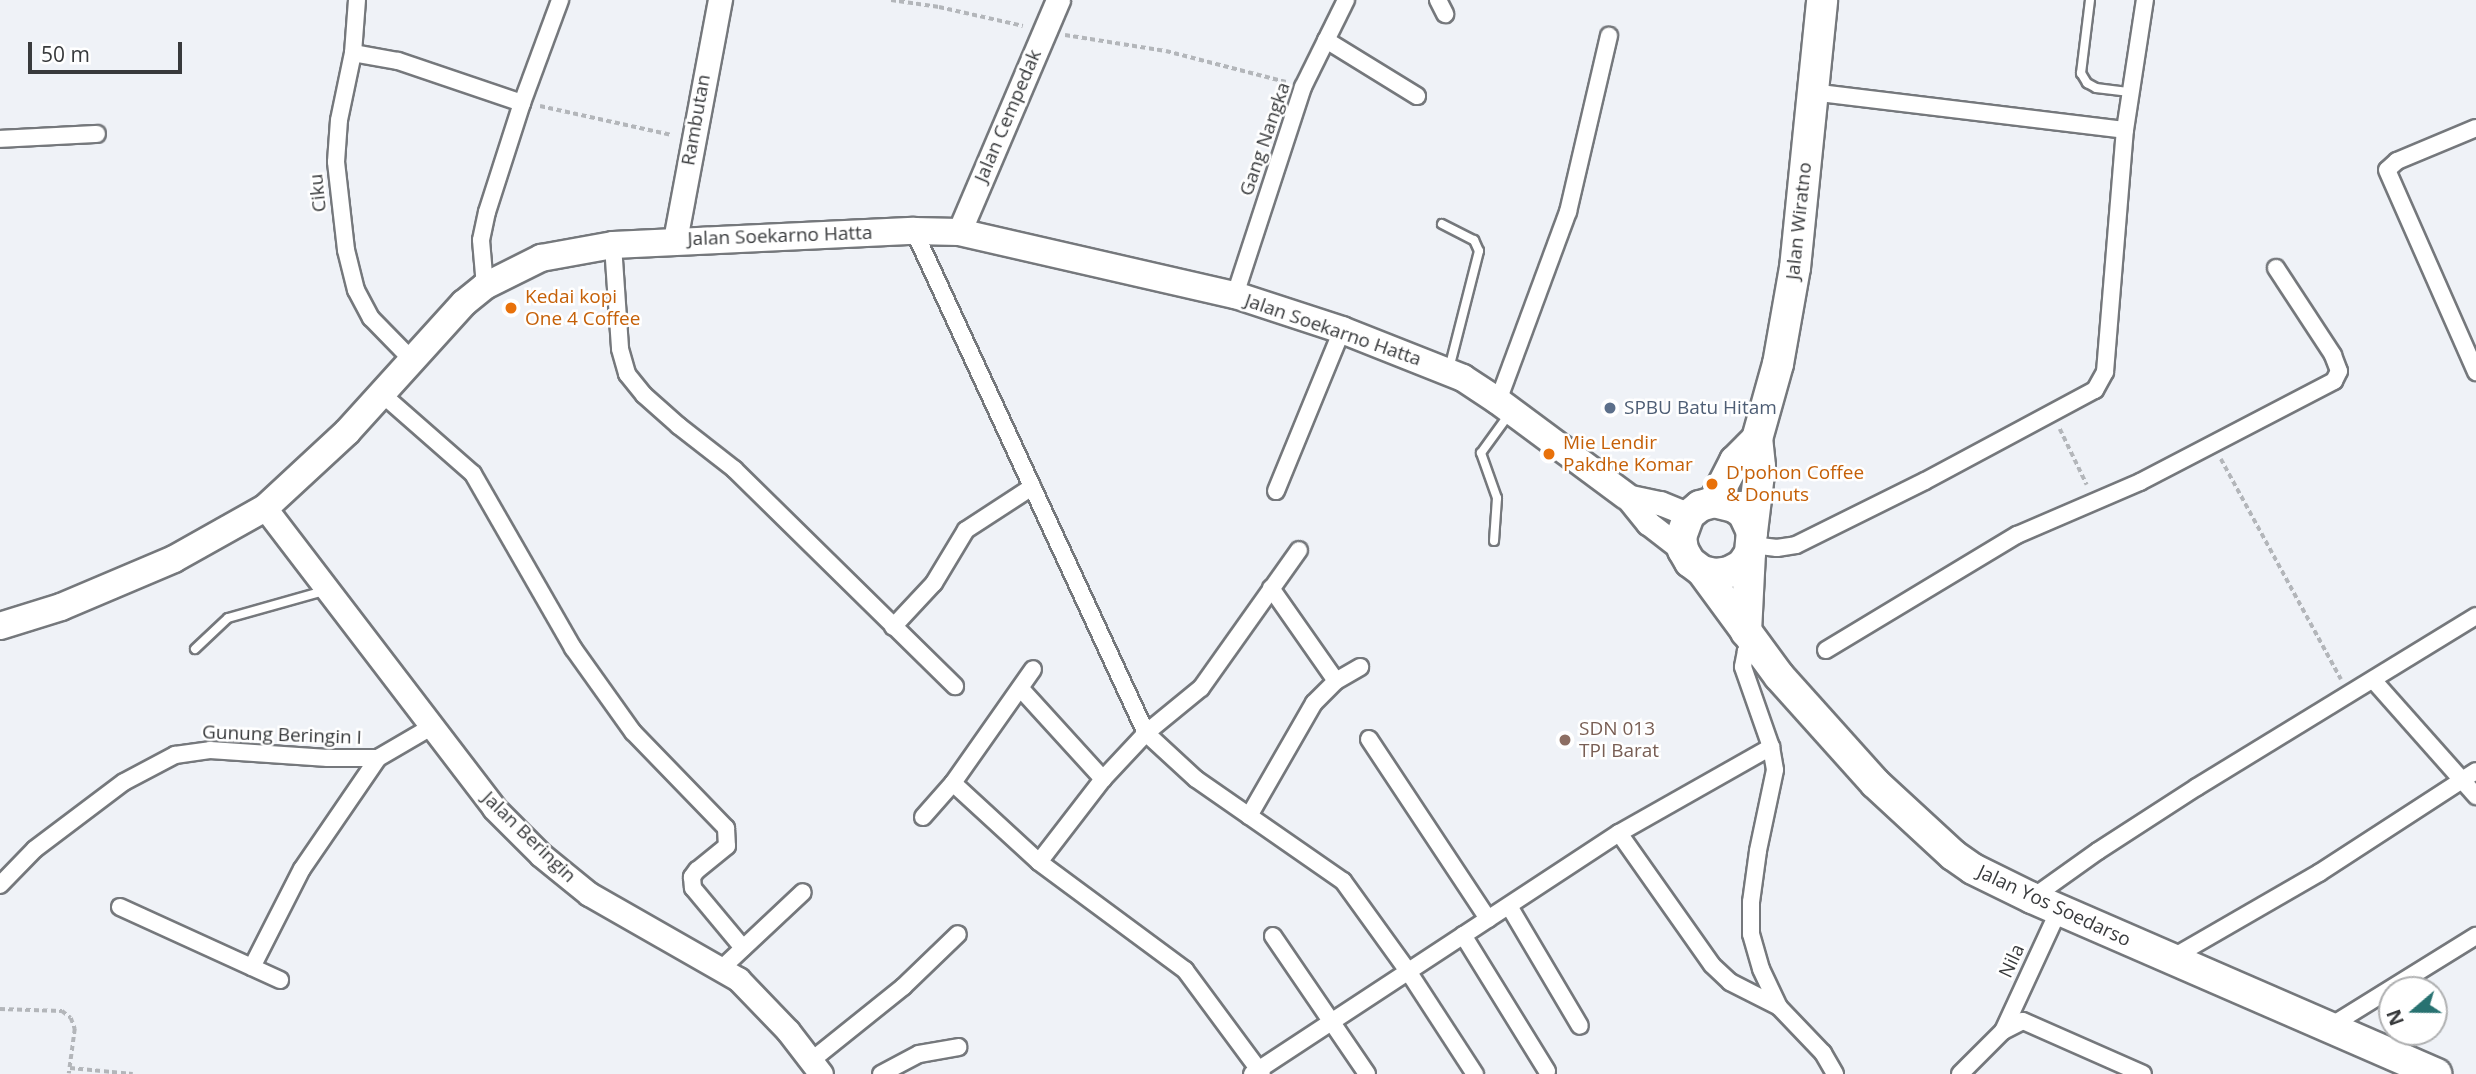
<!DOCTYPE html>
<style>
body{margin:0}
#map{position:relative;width:2476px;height:1074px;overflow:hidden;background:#eff2f7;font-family:"Open Sans",sans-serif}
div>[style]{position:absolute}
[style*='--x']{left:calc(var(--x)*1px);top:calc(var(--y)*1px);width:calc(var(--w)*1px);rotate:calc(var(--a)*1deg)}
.path>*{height:3.5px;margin-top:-1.75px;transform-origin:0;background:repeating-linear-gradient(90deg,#b3b6ba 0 5px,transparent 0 8.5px)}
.roads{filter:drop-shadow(2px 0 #75787c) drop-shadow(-2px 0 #75787c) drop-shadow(0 2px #75787c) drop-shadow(0 -2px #75787c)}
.lane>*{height:8px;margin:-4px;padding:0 4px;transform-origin:4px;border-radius:4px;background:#fff}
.street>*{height:16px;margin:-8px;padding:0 8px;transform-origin:8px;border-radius:8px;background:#fff}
.secondary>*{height:23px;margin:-11.5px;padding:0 11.5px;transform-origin:11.5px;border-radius:11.5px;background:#fff}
.primary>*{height:26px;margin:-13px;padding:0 13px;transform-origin:13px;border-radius:13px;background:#fff}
.highway>*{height:30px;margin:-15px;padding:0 15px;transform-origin:15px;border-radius:15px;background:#fff}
.dots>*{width:19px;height:19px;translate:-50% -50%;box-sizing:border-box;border:4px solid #fff;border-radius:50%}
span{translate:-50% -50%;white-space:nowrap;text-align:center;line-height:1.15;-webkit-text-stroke:5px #fff;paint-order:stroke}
.street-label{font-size:19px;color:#383a3c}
.food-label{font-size:19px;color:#c56008}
.left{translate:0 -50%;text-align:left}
.service-label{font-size:19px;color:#4e5e75}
.education-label{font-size:19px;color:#785e54}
.north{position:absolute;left:2378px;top:976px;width:70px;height:70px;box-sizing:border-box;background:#fff;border:2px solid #afb0b1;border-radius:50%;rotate:250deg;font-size:19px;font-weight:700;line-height:28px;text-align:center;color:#383a3c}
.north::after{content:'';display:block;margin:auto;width:24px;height:32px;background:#287271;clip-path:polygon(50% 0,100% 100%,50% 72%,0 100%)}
.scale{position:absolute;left:28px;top:42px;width:154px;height:32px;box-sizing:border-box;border:4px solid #383a3c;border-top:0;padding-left:9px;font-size:21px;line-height:24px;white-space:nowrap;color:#383a3c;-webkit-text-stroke:5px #fff;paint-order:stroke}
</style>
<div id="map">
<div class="path">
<i style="--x:891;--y:0;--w:49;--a:8.3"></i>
<i style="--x:939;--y:7;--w:86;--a:12.7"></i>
<i style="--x:1065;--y:35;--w:102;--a:9"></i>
<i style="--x:1166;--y:51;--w:124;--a:14.5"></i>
<i style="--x:540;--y:106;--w:135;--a:12.4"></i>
<i style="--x:2060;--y:429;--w:62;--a:64.3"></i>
<i style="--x:2221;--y:459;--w:251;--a:61.4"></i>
<i style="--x:0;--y:1009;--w:62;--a:1.8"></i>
<i style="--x:62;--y:1011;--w:11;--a:38"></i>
<i style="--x:71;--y:1018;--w:12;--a:70"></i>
<i style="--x:75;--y:1029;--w:45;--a:97.6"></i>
<i style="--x:70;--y:1068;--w:63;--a:5.4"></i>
</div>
<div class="roads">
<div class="lane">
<i style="--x:2090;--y:0;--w:74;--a:97"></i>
<i style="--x:2081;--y:73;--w:12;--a:59"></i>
<i style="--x:2087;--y:83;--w:10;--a:29"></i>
<i style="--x:2096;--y:88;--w:34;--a:7"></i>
<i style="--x:1442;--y:224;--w:36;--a:27"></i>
<i style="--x:1474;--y:240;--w:12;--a:66"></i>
<i style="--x:1479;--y:251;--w:122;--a:104.3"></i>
<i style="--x:1494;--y:541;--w:43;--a:-86"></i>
<i style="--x:1497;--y:498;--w:48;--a:-109.6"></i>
<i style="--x:1481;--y:453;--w:49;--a:-54.1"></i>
<i style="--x:195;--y:649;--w:45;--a:-43.2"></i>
<i style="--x:228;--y:618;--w:100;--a:-15.7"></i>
</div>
<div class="street">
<i style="--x:357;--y:0;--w:53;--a:94.3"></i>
<i style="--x:353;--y:53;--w:68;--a:101.8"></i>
<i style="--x:339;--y:120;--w:42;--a:94.1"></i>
<i style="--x:336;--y:162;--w:89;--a:83.5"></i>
<i style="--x:346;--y:250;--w:41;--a:76"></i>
<i style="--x:356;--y:290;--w:32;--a:62"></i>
<i style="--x:371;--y:318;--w:60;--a:45.7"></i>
<i style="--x:1438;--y:0;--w:16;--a:63"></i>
<i style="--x:1326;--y:40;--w:107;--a:31.6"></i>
<i style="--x:353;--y:53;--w:46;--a:10.1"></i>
<i style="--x:398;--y:61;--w:131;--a:18.7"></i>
<i style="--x:1811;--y:92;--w:316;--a:6.9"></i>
<i style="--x:2476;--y:128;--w:86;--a:157.3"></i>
<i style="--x:2397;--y:161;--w:13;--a:138"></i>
<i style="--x:2387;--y:170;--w:221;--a:66.2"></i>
<i style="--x:0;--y:139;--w:97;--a:-3"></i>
<i style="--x:914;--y:231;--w:553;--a:65.2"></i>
<i style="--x:1146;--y:733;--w:68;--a:42.6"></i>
<i style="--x:1196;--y:779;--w:179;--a:34.8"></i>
<i style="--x:1343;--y:881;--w:111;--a:54.2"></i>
<i style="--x:1408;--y:971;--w:123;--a:57"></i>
<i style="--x:613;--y:245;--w:104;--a:86.1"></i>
<i style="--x:620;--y:349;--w:26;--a:74"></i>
<i style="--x:627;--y:374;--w:27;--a:51"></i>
<i style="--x:644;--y:395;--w:47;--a:41.5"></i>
<i style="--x:679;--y:426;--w:70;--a:38"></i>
<i style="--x:734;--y:469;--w:310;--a:44.5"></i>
<i style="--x:485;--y:286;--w:46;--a:-95"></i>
<i style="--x:481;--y:240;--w:29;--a:-78"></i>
<i style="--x:487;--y:212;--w:114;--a:-72.2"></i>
<i style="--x:522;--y:103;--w:110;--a:-69.7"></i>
<i style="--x:1235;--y:295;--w:219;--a:-71.9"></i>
<i style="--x:1303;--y:87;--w:97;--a:-63.7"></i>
<i style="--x:382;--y:394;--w:121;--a:41.3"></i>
<i style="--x:473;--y:474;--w:201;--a:60.1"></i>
<i style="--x:573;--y:648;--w:103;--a:54.5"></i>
<i style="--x:633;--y:732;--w:134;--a:45.9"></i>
<i style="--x:726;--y:828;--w:18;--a:87"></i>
<i style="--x:727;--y:846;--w:38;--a:141"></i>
<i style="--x:697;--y:870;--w:9;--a:126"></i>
<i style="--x:692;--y:877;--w:11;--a:85"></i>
<i style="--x:693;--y:888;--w:78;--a:50.2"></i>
<i style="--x:1498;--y:401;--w:202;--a:-69.7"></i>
<i style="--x:1568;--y:212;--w:181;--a:-76.9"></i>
<i style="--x:1276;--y:491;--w:174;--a:-67.7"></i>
<i style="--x:1752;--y:545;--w:25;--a:7"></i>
<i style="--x:1777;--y:548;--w:19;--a:-9"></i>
<i style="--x:1796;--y:545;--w:144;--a:-26.4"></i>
<i style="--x:1925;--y:481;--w:193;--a:-28.2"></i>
<i style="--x:2095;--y:390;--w:21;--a:-61"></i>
<i style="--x:2105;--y:372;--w:243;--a:-85.3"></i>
<i style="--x:2125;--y:130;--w:132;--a:-81.3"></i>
<i style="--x:1271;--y:588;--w:113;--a:55"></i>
<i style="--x:893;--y:627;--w:60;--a:-47"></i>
<i style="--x:934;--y:583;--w:62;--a:-58.9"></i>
<i style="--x:966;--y:530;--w:79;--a:-33.1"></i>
<i style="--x:1753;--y:643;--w:11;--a:131"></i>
<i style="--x:1746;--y:651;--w:16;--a:101"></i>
<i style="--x:1743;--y:667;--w:85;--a:70.7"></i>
<i style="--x:1771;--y:747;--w:23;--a:80"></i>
<i style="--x:1775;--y:770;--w:83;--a:101.9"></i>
<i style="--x:1758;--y:851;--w:51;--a:97.8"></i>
<i style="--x:1751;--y:902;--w:32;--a:90"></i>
<i style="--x:1751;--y:934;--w:36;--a:74"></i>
<i style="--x:1761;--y:969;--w:42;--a:64.7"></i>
<i style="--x:1779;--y:1007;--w:64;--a:46.3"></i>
<i style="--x:1823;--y:1053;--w:24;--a:60"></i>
<i style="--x:1826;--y:650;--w:223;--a:-31.1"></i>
<i style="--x:2017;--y:535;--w:134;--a:-23.3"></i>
<i style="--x:2140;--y:482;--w:219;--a:-27.5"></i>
<i style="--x:2334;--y:381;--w:11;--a:-63"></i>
<i style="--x:2339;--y:371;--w:17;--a:-111"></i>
<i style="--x:2333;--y:355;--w:104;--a:-123.2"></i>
<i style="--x:2374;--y:681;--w:154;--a:48.4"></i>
<i style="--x:1021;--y:689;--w:122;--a:47.7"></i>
<i style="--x:1369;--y:739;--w:216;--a:56.5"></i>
<i style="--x:953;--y:783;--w:117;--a:42.6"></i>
<i style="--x:1039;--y:862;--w:182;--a:36.5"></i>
<i style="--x:1185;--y:970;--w:129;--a:53.5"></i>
<i style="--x:1249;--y:816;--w:130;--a:-60.1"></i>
<i style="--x:1314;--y:703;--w:31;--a:-45"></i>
<i style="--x:1336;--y:681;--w:28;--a:-30"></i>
<i style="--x:923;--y:817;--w:45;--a:-48.6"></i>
<i style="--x:953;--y:783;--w:139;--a:-54.9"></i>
<i style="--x:1619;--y:833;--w:161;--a:54.8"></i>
<i style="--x:1712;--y:965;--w:25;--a:43"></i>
<i style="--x:1730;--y:982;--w:55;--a:27"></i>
<i style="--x:1039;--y:862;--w:105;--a:-52.4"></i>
<i style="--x:1103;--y:779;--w:63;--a:-46.9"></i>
<i style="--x:1146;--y:733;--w:71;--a:-39.3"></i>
<i style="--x:1201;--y:688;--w:169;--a:-54.6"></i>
<i style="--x:0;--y:885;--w:50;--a:-45.8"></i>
<i style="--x:35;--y:849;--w:111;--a:-37"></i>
<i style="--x:124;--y:782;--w:58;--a:-27.9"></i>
<i style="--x:175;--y:755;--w:35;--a:-8"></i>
<i style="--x:210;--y:750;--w:118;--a:3.9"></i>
<i style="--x:328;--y:758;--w:50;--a:0"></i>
<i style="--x:378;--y:758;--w:61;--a:-30.3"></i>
<i style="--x:2032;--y:898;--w:81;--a:-35.5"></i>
<i style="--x:2098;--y:851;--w:118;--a:-32.9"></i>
<i style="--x:2197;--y:787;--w:327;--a:-31.5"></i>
<i style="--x:1509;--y:906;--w:139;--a:59.4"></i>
<i style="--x:120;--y:907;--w:176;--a:24.5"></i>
<i style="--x:1463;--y:935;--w:160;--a:58.3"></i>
<i style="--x:1273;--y:936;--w:167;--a:55.7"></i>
<i style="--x:2170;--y:959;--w:172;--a:-30"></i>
<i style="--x:2319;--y:873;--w:187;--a:-33"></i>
<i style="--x:252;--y:967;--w:110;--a:-63"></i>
<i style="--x:302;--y:869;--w:135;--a:-55.6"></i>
<i style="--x:721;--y:969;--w:112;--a:-43.2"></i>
<i style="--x:2329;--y:1027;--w:173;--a:-31.8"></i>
<i style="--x:2003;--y:1031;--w:133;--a:-65.2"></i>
<i style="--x:812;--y:1060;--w:117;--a:-38.7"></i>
<i style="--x:903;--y:987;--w:76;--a:-43.9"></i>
<i style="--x:881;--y:1074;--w:43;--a:-27.8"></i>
<i style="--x:919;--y:1054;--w:40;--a:-10"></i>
<i style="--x:1252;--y:1074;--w:439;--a:-33.3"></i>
<i style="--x:1619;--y:833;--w:175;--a:-29.5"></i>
<i style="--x:1960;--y:1074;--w:61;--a:-45"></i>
<i style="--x:2003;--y:1031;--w:22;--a:-27"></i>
<i style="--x:2023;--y:1021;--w:131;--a:23.8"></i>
</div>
<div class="secondary">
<i style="--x:959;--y:232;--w:252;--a:-66.9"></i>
<i style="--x:675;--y:240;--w:244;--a:-79.4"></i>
<i style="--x:1626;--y:496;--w:35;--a:51"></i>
<i style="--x:1648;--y:523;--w:44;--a:37.6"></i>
<i style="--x:1626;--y:496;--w:35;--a:12"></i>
<i style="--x:1660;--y:503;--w:31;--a:22"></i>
<i style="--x:265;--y:508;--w:377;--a:52.6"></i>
<i style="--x:494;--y:808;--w:66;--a:45"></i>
<i style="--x:541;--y:855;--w:62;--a:39.1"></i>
<i style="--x:589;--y:894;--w:172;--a:29.7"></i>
<i style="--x:738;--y:979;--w:72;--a:46.1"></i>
<i style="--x:788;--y:1031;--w:54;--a:52.5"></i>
</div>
<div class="primary">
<i style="--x:0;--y:626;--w:64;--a:-17.3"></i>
<i style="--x:61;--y:607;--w:123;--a:-23"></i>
<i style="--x:174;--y:559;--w:104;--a:-29.3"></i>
<i style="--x:265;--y:508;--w:112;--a:-42.8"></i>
<i style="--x:347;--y:432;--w:174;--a:-47.8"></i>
<i style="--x:464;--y:303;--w:27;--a:-39"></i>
<i style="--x:485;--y:286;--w:63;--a:-26.6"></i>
<i style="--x:541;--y:258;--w:73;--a:-10.2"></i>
<i style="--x:613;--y:245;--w:301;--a:-2.7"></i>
<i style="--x:914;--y:231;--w:45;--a:1.3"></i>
<i style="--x:959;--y:232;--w:283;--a:12.9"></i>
<i style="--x:1235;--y:295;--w:113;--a:18.1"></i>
<i style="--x:1342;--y:330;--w:130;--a:21.6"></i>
<i style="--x:1463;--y:378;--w:42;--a:33.3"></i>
<i style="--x:1498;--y:401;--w:159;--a:36.6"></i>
</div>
<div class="highway">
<i style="--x:1714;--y:502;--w:46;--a:-62.9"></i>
<i style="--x:1735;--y:461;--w:31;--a:-45"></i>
<i style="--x:1752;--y:532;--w:66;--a:-83.1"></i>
<i style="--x:1760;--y:466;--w:27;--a:-96"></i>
<i style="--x:1757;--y:439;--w:78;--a:-74.4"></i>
<i style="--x:1778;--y:364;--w:97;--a:-80"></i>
<i style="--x:1795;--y:268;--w:269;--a:-84.2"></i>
<i style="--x:1702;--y:571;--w:13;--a:13"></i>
<i style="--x:1715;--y:574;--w:14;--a:-8"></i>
<i style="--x:1729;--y:572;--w:15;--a:-28"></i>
<i style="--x:1742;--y:565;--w:14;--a:-56"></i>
<i style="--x:1750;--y:553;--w:21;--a:-85"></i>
<i style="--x:1752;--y:532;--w:21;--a:-115"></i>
<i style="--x:1743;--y:513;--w:11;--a:-146"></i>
<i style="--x:1734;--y:507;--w:21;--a:-166"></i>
<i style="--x:1714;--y:502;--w:15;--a:164"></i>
<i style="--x:1700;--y:506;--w:14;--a:141"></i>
<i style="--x:1689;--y:515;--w:23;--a:110"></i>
<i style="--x:1681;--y:537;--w:13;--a:81"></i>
<i style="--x:1683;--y:550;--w:14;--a:60"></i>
<i style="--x:1690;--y:562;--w:15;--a:37"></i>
<i style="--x:1702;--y:571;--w:130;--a:53.7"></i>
<i style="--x:1779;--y:676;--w:144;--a:48.1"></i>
<i style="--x:1875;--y:783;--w:106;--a:42.7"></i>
<i style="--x:1953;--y:855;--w:24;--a:35"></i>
<i style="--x:1973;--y:869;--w:66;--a:26.2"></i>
<i style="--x:2032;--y:898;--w:441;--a:23.5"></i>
<i style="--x:1746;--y:632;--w:79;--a:-87.1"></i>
</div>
</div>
<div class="dots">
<i style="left:511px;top:308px;background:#e8710a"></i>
<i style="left:1610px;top:408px;background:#5c6f8a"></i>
<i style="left:1549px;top:454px;background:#e8710a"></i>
<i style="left:1712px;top:484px;background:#e8710a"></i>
<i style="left:1565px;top:740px;background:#8d6e63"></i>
</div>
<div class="street-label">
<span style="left:1008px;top:116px;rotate:-67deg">Jalan Cempedak</span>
<span style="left:696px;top:120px;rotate:-80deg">Rambutan</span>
<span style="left:1265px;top:139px;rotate:-71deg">Gang Nangka</span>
<span style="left:318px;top:193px;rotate:-96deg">Ciku</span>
<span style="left:1799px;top:221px;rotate:-84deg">Jalan Wiratno</span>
<span style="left:780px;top:236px;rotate:-2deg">Jalan Soekarno Hatta</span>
<span style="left:1333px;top:330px;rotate:19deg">Jalan Soekarno Hatta</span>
<span style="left:282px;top:735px;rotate:2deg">Gunung Beringin I</span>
<span style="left:529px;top:837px;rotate:44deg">Jalan Beringin</span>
<span style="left:2054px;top:906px;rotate:25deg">Jalan Yos Soedarso</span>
<span style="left:2012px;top:961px;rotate:-65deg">Nila</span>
</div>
<div class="food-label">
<span class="left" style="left:525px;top:308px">Kedai kopi<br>One 4 Coffee</span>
<span class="left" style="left:1563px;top:454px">Mie Lendir<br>Pakdhe Komar</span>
<span class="left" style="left:1726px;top:484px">D'pohon Coffee<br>&amp; Donuts</span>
</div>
<div class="service-label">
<span class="left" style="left:1624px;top:408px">SPBU Batu Hitam</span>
</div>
<div class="education-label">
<span class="left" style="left:1579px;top:740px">SDN 013<br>TPI Barat</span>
</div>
<div class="north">N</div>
<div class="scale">50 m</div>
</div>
